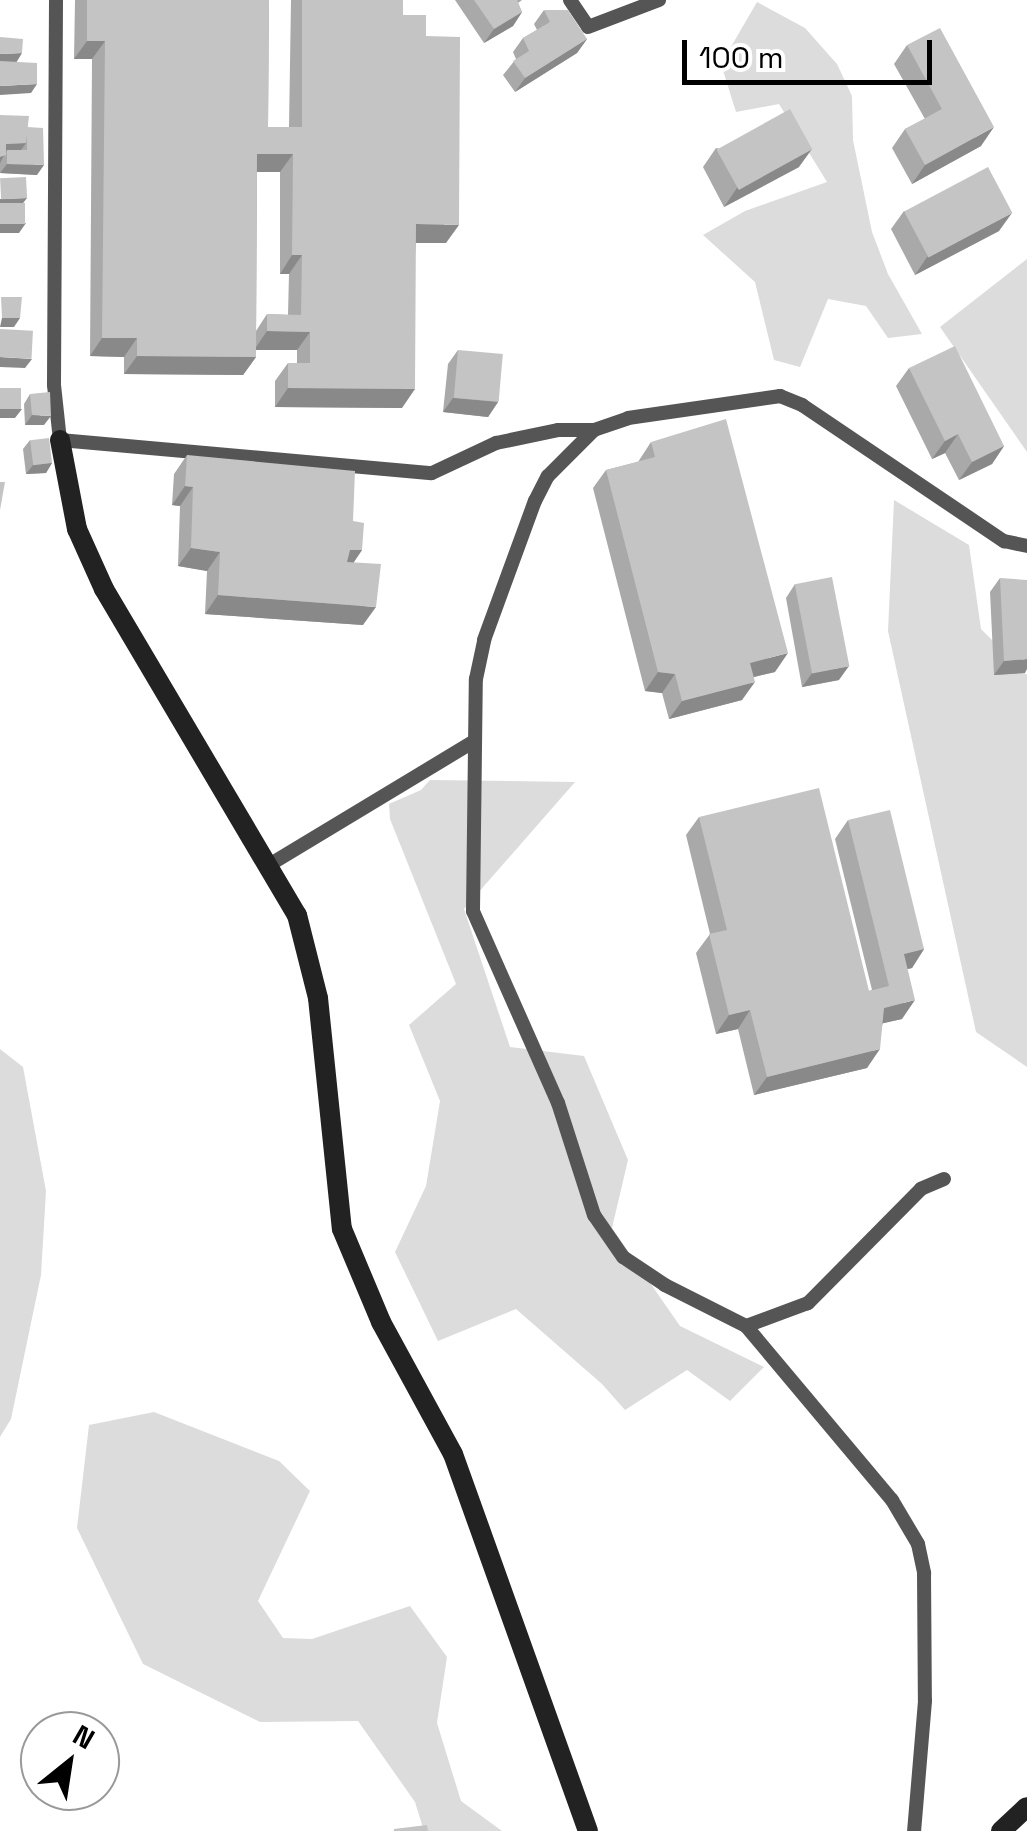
<!DOCTYPE html>
<style>
body{margin:0}
#map{position:relative;width:1027px;height:1831px;overflow:hidden;background:#fff;font-family:"Space Grotesk",sans-serif}
div>[style]{position:absolute}
[style*='--x']{left:calc(var(--x)*1px);top:calc(var(--y)*1px);width:calc(var(--w)*1px);rotate:calc(var(--a)*1deg)}
.green>*{inset:0;background:#dcdcdc}
.street>*{height:14px;margin:-7px;padding:0 7px;transform-origin:7px;border-radius:7px;background:#555}
.secondary>*{height:20px;margin:-10px;padding:0 10px;transform-origin:10px;border-radius:10px;background:#222}
.wall>*{inset:0;background:#a9a9a9}
.shaded-wall>*{inset:0;background:#898989}
.building>*{inset:0;background:#c4c4c4;transform-origin:0 0}
span{translate:-50% -50%;white-space:nowrap;text-align:center;line-height:1.15;-webkit-text-stroke:8px #fff;paint-order:stroke}
.north{position:absolute;left:20px;top:1711px;width:100px;height:100px;box-sizing:border-box;background:#fff;border:2px solid #999;border-radius:50%;rotate:30deg;font-size:28px;font-weight:700;line-height:40px;text-align:center;color:#000}
.north::after{content:'';display:block;margin:auto;width:35px;height:45px;background:#000;clip-path:polygon(50% 0,100% 100%,50% 72%,0 100%)}
.scale{position:absolute;left:682px;top:40px;width:250px;height:45px;box-sizing:border-box;border:5px solid #000;border-top:0;padding-left:12px;font-size:30px;line-height:35px;white-space:nowrap;color:#000;-webkit-text-stroke:8px #fff;paint-order:stroke}
</style>
<div id="map">
<div class="green">
<i style="clip-path:polygon(757px 2px,805px 28px,837px 64px,852px 96px,853px 140px,872px 232px,888px 274px,922px 334px,888px 338px,866px 306px,828px 299px,800px 367px,774px 360px,755px 282px,703px 235px,745px 211px,827px 182px,779px 104px,736px 112px,721px 64px)"></i>
<i style="clip-path:polygon(1027px 259px,1027px 452px,940px 327px)"></i>
<i style="clip-path:polygon(894px 500px,969px 545px,981px 629px,1027px 675px,1027px 1067px,976px 1032px,888px 631px)"></i>
<i style="clip-path:polygon(430px 780px,575px 782px,464px 909px,510px 1047px,584px 1056px,628px 1160px,612px 1228px,680px 1326px,764px 1367px,730px 1401px,687px 1370px,625px 1410px,602px 1384px,516px 1309px,438px 1341px,395px 1252px,426px 1186px,440px 1101px,409px 1025px,456px 984px,390px 819px,389px 804px,421px 790px)"></i>
<i style="clip-path:polygon(0 1049px,23px 1067px,46px 1191px,41px 1275px,11px 1419px,0 1437px)"></i>
<i style="clip-path:polygon(154px 1412px,279px 1461px,310px 1491px,258px 1601px,283px 1638px,312px 1639px,410px 1606px,447px 1657px,437px 1723px,461px 1801px,502px 1831px,424px 1831px,415px 1802px,358px 1721px,260px 1722px,143px 1664px,77px 1528px,89px 1425px)"></i>
</div>
<div class="street">
<i style="--x:56;--y:0;--w:385;--a:90.3"></i>
<i style="--x:54;--y:385;--w:55;--a:83.8"></i>
<i style="--x:60;--y:440;--w:373;--a:5.1"></i>
<i style="--x:432;--y:473;--w:71;--a:-25.1"></i>
<i style="--x:496;--y:443;--w:63;--a:-11.8"></i>
<i style="--x:558;--y:430;--w:36;--a:0"></i>
<i style="--x:570;--y:0;--w:32;--a:56"></i>
<i style="--x:588;--y:27;--w:76;--a:-20.8"></i>
<i style="--x:269;--y:865;--w:238;--a:-31.1"></i>
<i style="--x:944;--y:1179;--w:25;--a:157"></i>
<i style="--x:921;--y:1189;--w:161;--a:134.7"></i>
<i style="--x:808;--y:1303;--w:66;--a:159.6"></i>
<i style="--x:746;--y:1326;--w:91;--a:-153.2"></i>
<i style="--x:665;--y:1285;--w:50;--a:-146.3"></i>
<i style="--x:623;--y:1257;--w:51;--a:-124.6"></i>
<i style="--x:594;--y:1215;--w:118;--a:-107.8"></i>
<i style="--x:558;--y:1103;--w:210;--a:-113.9"></i>
<i style="--x:473;--y:911;--w:232;--a:-89.3"></i>
<i style="--x:476;--y:679;--w:40;--a:-78"></i>
<i style="--x:484;--y:640;--w:148;--a:-69.9"></i>
<i style="--x:535;--y:501;--w:28;--a:-63"></i>
<i style="--x:548;--y:476;--w:65;--a:-45"></i>
<i style="--x:594;--y:430;--w:36;--a:-19"></i>
<i style="--x:628;--y:418;--w:154;--a:-8.2"></i>
<i style="--x:780;--y:396;--w:24;--a:22"></i>
<i style="--x:802;--y:405;--w:244;--a:34"></i>
<i style="--x:1004;--y:541;--w:24;--a:12"></i>
<i style="--x:746;--y:1326;--w:227;--a:50"></i>
<i style="--x:892;--y:1500;--w:51;--a:59.4"></i>
<i style="--x:918;--y:1544;--w:30;--a:78"></i>
<i style="--x:924;--y:1573;--w:128;--a:89.6"></i>
<i style="--x:925;--y:1701;--w:130;--a:94.8"></i>
</div>
<div class="secondary">
<i style="--x:60;--y:440;--w:91;--a:79.2"></i>
<i style="--x:77;--y:529;--w:66;--a:65.8"></i>
<i style="--x:104;--y:589;--w:379;--a:59.4"></i>
<i style="--x:297;--y:915;--w:86;--a:75.8"></i>
<i style="--x:318;--y:998;--w:232;--a:84.1"></i>
<i style="--x:342;--y:1229;--w:101;--a:67.2"></i>
<i style="--x:381;--y:1322;--w:150;--a:61.4"></i>
<i style="--x:453;--y:1454;--w:400;--a:70.3"></i>
<i style="--x:1001;--y:1831;--w:35;--a:-43"></i>
</div>
<div class="wall">
<i style="clip-path:polygon(evenodd,75px 0,269px 0,268px 127px,289px 127px,291px 0,403px 0,403px 15px,426px 36px,446px 243px,416px 243px,402px 408px,275px 407px,275px 381px,288px 363px,297px 363px,297px 350px,256px 350px,256px 357px,243px 375px,124px 374px,124px 357px,90px 356px,92px 59px,74px 59px,75px 0,257px 172px,280px 172px,280px 274px,289px 274px,288px 315px,267px 314px,256px 331px,257px 172px)"></i>
<i style="clip-path:polygon(455px 0,522px 0,518px 3px,522px 12px,513px 26px,484px 43px)"></i>
<i style="clip-path:polygon(544px 10px,587px 39px,577px 53px,515px 92px,503px 75px,516px 59px,513px 52px,523px 38px,537px 30px,534px 24px)"></i>
<i style="clip-path:polygon(907px 45px,981px 146px,912px 184px,892px 148px,905px 129px,925px 119px,894px 64px)"></i>
<i style="clip-path:polygon(0 115px,27px 127px,37px 175px,0 173px)"></i>
<i style="clip-path:polygon(716px 148px,799px 167px,724px 207px,703px 167px)"></i>
<i style="clip-path:polygon(904px 211px,999px 231px,915px 275px,891px 229px)"></i>
<i style="clip-path:polygon(458px 350px,498px 402px,488px 417px,443px 412px,448px 364px)"></i>
<i style="clip-path:polygon(909px 368px,1004px 446px,992px 464px,959px 480px,945px 453px,932px 459px,896px 386px)"></i>
<i style="clip-path:polygon(30px 394px,44px 425px,25px 425px,24px 404px)"></i>
<i style="clip-path:polygon(30px 440px,52px 463px,46px 473px,26px 474px,23px 449px)"></i>
<i style="clip-path:polygon(651px 442px,775px 672px,754px 677px,742px 700px,669px 719px,662px 693px,645px 691px,593px 488px,606px 470px,638px 462px)"></i>
<i style="clip-path:polygon(187px 455px,353px 521px,362px 550px,354px 562px,363px 625px,205px 614px,207px 571px,178px 566px,180px 506px,172px 505px,174px 474px)"></i>
<i style="clip-path:polygon(1000px 578px,1025px 673px,994px 675px,990px 592px)"></i>
<i style="clip-path:polygon(795px 584px,839px 680px,802px 687px,786px 598px)"></i>
<i style="clip-path:polygon(699px 817px,869px 991px,872px 990px,835px 839px,848px 820px,924px 949px,912px 968px,907px 969px,902px 1019px,883px 1023px,867px 1068px,754px 1095px,738px 1029px,716px 1034px,696px 953px,710px 934px,686px 835px)"></i>
</div>
<div class="shaded-wall">
<i style="clip-path:polygon(522px 12px,513px 26px,484px 43px,494px 29px)"></i>
<i style="clip-path:polygon(587px 39px,577px 53px,515px 92px,525px 78px)"></i>
<i style="clip-path:polygon(87px 41px,105px 41px,92px 59px,74px 59px)"></i>
<i style="clip-path:polygon(22px 53px,16px 63px,0 63px,0 54px)"></i>
<i style="clip-path:polygon(37px 84px,31px 93px,0 95px,0 86px)"></i>
<i style="clip-path:polygon(994px 127px,981px 146px,912px 184px,925px 165px)"></i>
<i style="clip-path:polygon(26px 143px,16px 157px,7px 150px,0 163px,0 152px,6px 144px)"></i>
<i style="clip-path:polygon(812px 149px,799px 167px,724px 207px,737px 188px)"></i>
<i style="clip-path:polygon(257px 154px,293px 154px,280px 172px,244px 172px)"></i>
<i style="clip-path:polygon(7px 164px,44px 165px,37px 175px,0 173px)"></i>
<i style="clip-path:polygon(27px 198px,20px 207px,0 208px,0 199px)"></i>
<i style="clip-path:polygon(1012px 213px,999px 231px,915px 275px,927px 257px)"></i>
<i style="clip-path:polygon(26px 223px,19px 233px,0 233px,0 224px)"></i>
<i style="clip-path:polygon(416px 224px,459px 225px,446px 243px,403px 243px)"></i>
<i style="clip-path:polygon(292px 255px,302px 255px,289px 274px,280px 274px)"></i>
<i style="clip-path:polygon(2px 318px,20px 318px,14px 327px,0 327px)"></i>
<i style="clip-path:polygon(267px 331px,310px 332px,297px 350px,254px 350px)"></i>
<i style="clip-path:polygon(102px 338px,137px 338px,124px 357px,90px 356px)"></i>
<i style="clip-path:polygon(137px 356px,256px 357px,243px 375px,124px 374px)"></i>
<i style="clip-path:polygon(0 357px,32px 359px,25px 368px,0 367px)"></i>
<i style="clip-path:polygon(288px 388px,415px 389px,402px 408px,275px 407px)"></i>
<i style="clip-path:polygon(453px 398px,498px 402px,488px 417px,443px 412px)"></i>
<i style="clip-path:polygon(0 409px,22px 409px,15px 418px,0 418px)"></i>
<i style="clip-path:polygon(32px 415px,51px 416px,44px 425px,25px 425px)"></i>
<i style="clip-path:polygon(958px 434px,945px 453px,932px 459px,945px 441px)"></i>
<i style="clip-path:polygon(1004px 446px,992px 464px,959px 480px,972px 462px)"></i>
<i style="clip-path:polygon(52px 463px,46px 473px,26px 474px,33px 465px)"></i>
<i style="clip-path:polygon(185px 486px,193px 487px,180px 506px,172px 505px)"></i>
<i style="clip-path:polygon(191px 548px,220px 552px,207px 571px,178px 566px)"></i>
<i style="clip-path:polygon(350px 550px,362px 550px,349px 569px,337px 569px)"></i>
<i style="clip-path:polygon(218px 595px,376px 607px,363px 625px,205px 614px)"></i>
<i style="clip-path:polygon(788px 653px,775px 672px,737px 681px,750px 663px)"></i>
<i style="clip-path:polygon(1027px 659px,1027px 669px,1025px 673px,994px 675px,1004px 661px)"></i>
<i style="clip-path:polygon(849px 666px,839px 680px,802px 687px,812px 673px)"></i>
<i style="clip-path:polygon(658px 672px,675px 674px,662px 693px,645px 691px)"></i>
<i style="clip-path:polygon(755px 682px,742px 700px,669px 719px,682px 701px)"></i>
<i style="clip-path:polygon(924px 949px,912px 968px,891px 973px,904px 954px)"></i>
<i style="clip-path:polygon(915px 1000px,902px 1019px,871px 1026px,884px 1008px)"></i>
<i style="clip-path:polygon(750px 1010px,738px 1029px,716px 1034px,729px 1015px)"></i>
<i style="clip-path:polygon(880px 1049px,867px 1068px,754px 1095px,767px 1077px)"></i>
</div>
<div class="building">
<i style="clip-path:polygon(87px 0,269px 0,268px 127px,302px 127px,302px 0,403px 0,403px 15px,426px 15px,426px 36px,460px 37px,459px 225px,416px 224px,415px 389px,288px 388px,288px 363px,310px 363px,310px 332px,267px 331px,267px 314px,301px 315px,302px 255px,292px 255px,293px 154px,257px 154px,256px 357px,137px 356px,137px 338px,102px 338px,105px 41px,87px 41px)"></i>
<i style="clip-path:polygon(474px 0,517px 0,522px 12px,494px 29px)"></i>
<i style="clip-path:polygon(544px 10px,568px 10px,587px 39px,525px 78px,513px 61px,529px 51px,523px 38px,550px 22px)"></i>
<i style="clip-path:polygon(940px 28px,994px 127px,925px 165px,905px 129px,942px 109px,907px 45px)"></i>
<i style="clip-path:polygon(0 37px,23px 39px,22px 53px,0 54px)"></i>
<i style="clip-path:polygon(0 61px,37px 63px,37px 84px,0 86px)"></i>
<i style="left:790px;top:109px;width:46px;height:84px;rotate:61deg"></i>
<i style="clip-path:polygon(0 115px,29px 116px,26px 143px,6px 144px,6px 155px,0 157px)"></i>
<i style="clip-path:polygon(27px 127px,43px 128px,44px 165px,7px 164px,7px 150px,27px 150px)"></i>
<i style="left:988px;top:167px;width:52px;height:95px;rotate:62deg"></i>
<i style="left:26px;top:177px;width:21px;height:26px;rotate:87deg"></i>
<i style="left:0;top:203px;width:25px;height:21px"></i>
<i style="clip-path:polygon(1px 297px,22px 297px,20px 318px,2px 318px)"></i>
<i style="left:0;top:329px;width:33px;height:28px;rotate:3deg"></i>
<i style="clip-path:polygon(955px 346px,1004px 446px,972px 462px,958px 434px,945px 441px,909px 368px)"></i>
<i style="left:458px;top:350px;width:45px;height:48px;rotate:5deg"></i>
<i style="left:0;top:388px;width:21px;height:21px"></i>
<i style="clip-path:polygon(50px 392px,51px 416px,32px 415px,30px 394px)"></i>
<i style="clip-path:polygon(726px 419px,788px 653px,750px 663px,755px 682px,682px 701px,675px 674px,658px 672px,606px 470px,655px 457px,651px 442px)"></i>
<i style="left:49px;top:438px;width:25px;height:19px;rotate:83deg"></i>
<i style="clip-path:polygon(187px 455px,355px 471px,353px 521px,364px 523px,362px 550px,350px 550px,347px 562px,381px 564px,376px 607px,218px 595px,220px 552px,191px 548px,193px 487px,185px 486px)"></i>
<i style="clip-path:polygon(0 482px,5px 482px,0 510px)"></i>
<i style="left:832px;top:577px;width:91px;height:38px;rotate:79deg"></i>
<i style="clip-path:polygon(1000px 578px,1027px 580px,1027px 659px,1004px 661px)"></i>
<i style="clip-path:polygon(819px 788px,869px 991px,889px 986px,848px 820px,890px 810px,924px 949px,904px 954px,915px 1000px,884px 1008px,880px 1049px,767px 1077px,750px 1010px,729px 1015px,709px 934px,727px 930px,699px 817px)"></i>
<i style="clip-path:polygon(427px 1825px,428px 1831px,394px 1831px,394px 1829px)"></i>
</div>
<div class="north">N</div>
<div class="scale">100 m</div>
</div>
